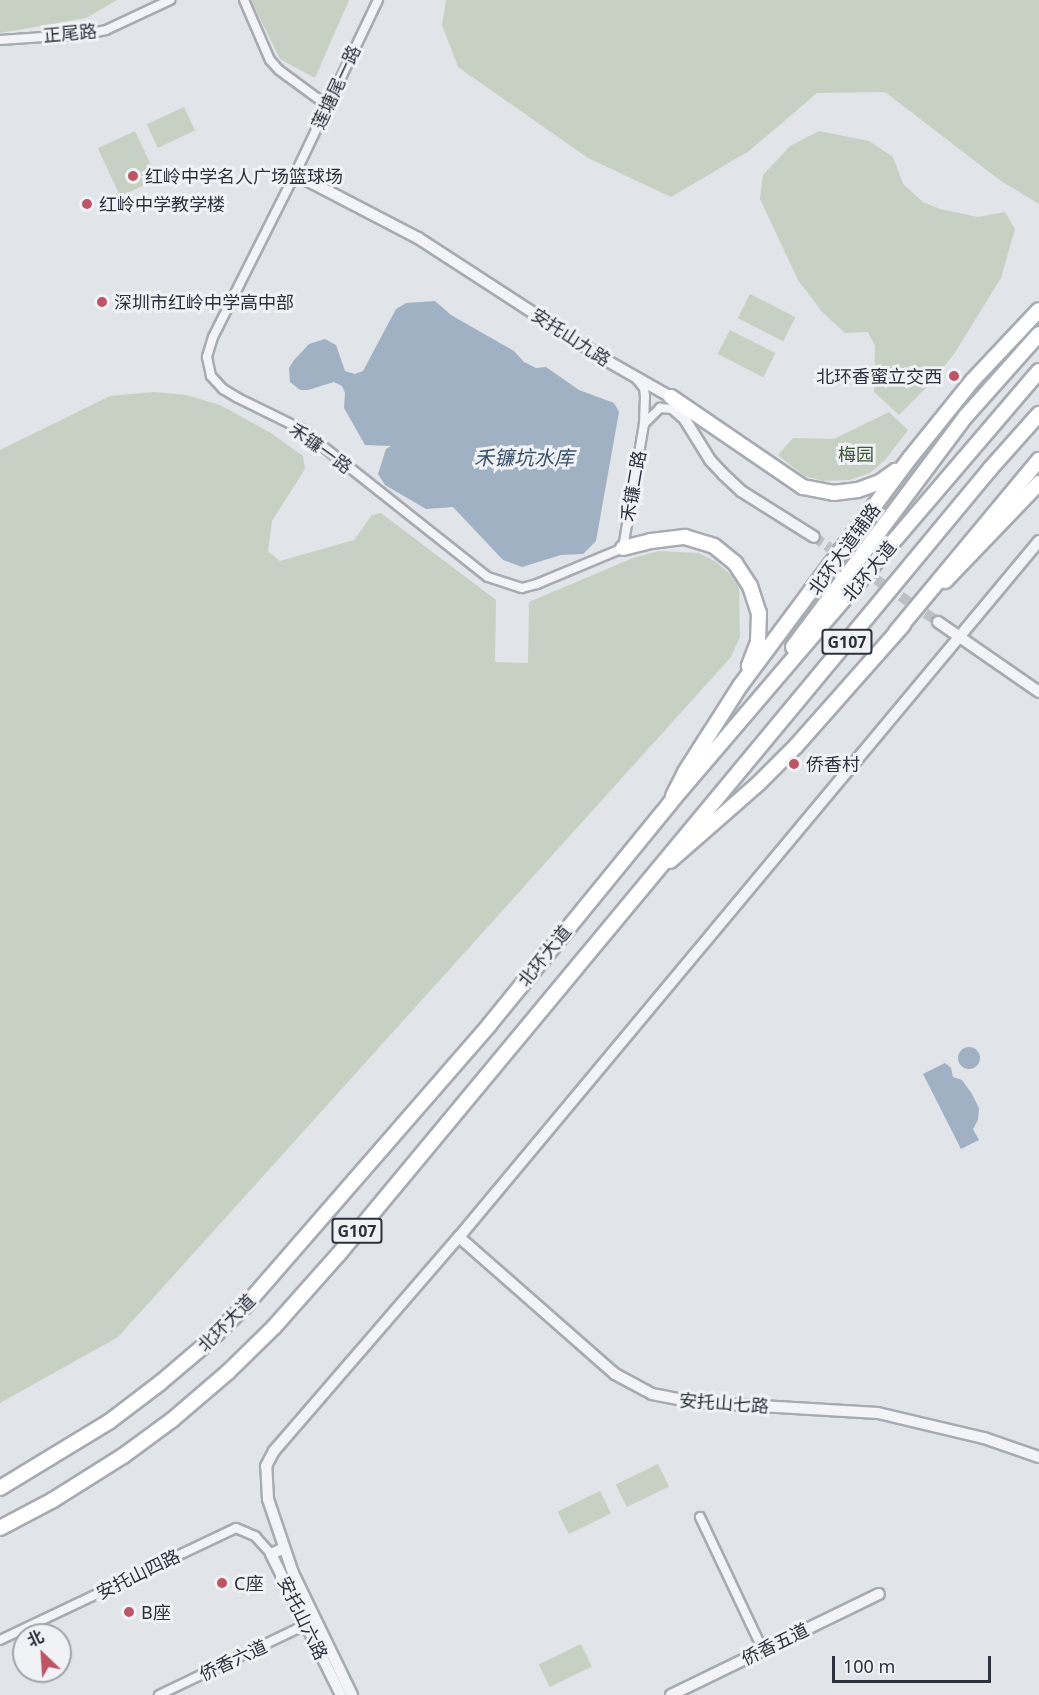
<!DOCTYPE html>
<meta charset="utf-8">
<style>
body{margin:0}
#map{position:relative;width:1039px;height:1695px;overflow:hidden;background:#e1e4e8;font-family:"Noto Sans","Noto Sans SC",sans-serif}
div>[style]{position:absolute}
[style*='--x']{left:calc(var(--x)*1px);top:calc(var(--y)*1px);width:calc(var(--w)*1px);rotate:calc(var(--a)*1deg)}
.green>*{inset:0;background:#c7d1c3;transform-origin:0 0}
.water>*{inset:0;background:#a0b1c4}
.round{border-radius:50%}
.tertiary-tunnel>*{height:10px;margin-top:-5px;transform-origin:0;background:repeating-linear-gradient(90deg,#bdc0c6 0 10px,transparent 0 15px)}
.roads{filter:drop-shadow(2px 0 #a7abb2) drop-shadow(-2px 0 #a7abb2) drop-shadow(0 2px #a7abb2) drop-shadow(0 -2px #a7abb2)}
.minor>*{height:8px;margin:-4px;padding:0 4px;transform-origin:4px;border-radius:4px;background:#f3f4f7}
.tertiary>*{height:10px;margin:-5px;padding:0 5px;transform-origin:5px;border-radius:5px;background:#f3f4f7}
.primary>*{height:14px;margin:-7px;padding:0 7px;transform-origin:7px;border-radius:7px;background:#fff}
.trunk>*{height:14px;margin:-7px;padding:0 7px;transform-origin:7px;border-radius:7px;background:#fff}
.dots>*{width:16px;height:16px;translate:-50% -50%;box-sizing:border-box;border:3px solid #f0f2f6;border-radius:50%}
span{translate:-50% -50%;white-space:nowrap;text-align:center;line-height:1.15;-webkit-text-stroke:6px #f0f2f6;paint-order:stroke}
.shield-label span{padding:2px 4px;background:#f0f2f6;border:2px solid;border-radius:4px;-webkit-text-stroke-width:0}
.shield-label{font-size:16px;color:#2b323e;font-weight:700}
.street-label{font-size:18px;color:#2b323e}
.poi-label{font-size:18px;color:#2b323e}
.left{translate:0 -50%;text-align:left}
.right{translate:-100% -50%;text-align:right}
.park-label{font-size:18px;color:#40583a}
.water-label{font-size:20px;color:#3a516d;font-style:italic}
.north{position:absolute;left:12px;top:1623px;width:60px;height:60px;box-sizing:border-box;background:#f0f2f6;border:2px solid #a1a5ac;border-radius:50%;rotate:335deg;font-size:16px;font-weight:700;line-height:24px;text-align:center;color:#2b323e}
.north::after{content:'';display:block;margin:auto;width:21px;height:27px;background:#be5465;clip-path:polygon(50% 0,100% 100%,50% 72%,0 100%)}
.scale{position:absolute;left:832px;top:1656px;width:159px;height:27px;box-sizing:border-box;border:3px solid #2b323e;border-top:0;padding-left:8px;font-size:18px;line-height:21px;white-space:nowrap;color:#2b323e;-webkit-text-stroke:4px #f0f2f6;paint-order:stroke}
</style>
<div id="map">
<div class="green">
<i style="clip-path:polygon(0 0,117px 0,86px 18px,0 33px)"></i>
<i style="clip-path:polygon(251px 0,349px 0,315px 78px,280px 59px)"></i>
<i style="clip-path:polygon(446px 0,1039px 0,1039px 204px,1001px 181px,885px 92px,817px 93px,749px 151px,671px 197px,588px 158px,458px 67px,442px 25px)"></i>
<i style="left:184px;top:107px;width:26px;height:41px;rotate:65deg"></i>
<i style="left:135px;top:131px;width:53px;height:41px;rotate:65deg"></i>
<i style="clip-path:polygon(819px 131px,869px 141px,893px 157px,903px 184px,923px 202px,940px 209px,978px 217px,1005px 212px,1015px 229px,1001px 278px,954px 354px,929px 385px,899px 415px,874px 392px,875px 346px,868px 332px,845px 333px,823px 313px,798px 280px,760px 199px,763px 175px,790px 146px)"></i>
<i style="left:750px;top:294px;width:51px;height:27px;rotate:27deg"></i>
<i style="left:730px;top:330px;width:51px;height:27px;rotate:27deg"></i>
<i style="clip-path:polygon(154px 392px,186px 395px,220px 405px,271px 433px,303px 456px,305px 469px,272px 521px,268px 551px,280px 561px,354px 540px,372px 515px,381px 513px,496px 600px,495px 662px,528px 663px,529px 602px,633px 558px,659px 551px,699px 553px,716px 562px,731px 575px,739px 588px,740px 637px,731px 657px,118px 1337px,0 1403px,0 450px,110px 396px)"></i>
<i style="clip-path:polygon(889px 412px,908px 430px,886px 459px,870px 473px,849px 480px,823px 481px,804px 476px,778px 455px,793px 438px,834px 439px)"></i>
<i style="left:658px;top:1464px;width:25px;height:47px;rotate:64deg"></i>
<i style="left:600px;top:1491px;width:25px;height:47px;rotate:64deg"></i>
<i style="left:581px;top:1644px;width:25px;height:47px;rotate:64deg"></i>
</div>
<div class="water">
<i style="clip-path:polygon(435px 301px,451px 315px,514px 351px,524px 362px,536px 368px,546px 367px,579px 390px,614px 403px,619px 412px,596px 541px,583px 554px,561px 555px,522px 567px,503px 560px,453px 507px,426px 509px,385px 485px,378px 474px,386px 449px,391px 446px,365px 445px,344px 408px,345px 393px,342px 386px,334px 382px,308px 390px,300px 390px,290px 382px,289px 368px,294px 360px,309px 344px,325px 339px,336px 345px,345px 371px,355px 374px,363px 371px,396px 309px,406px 303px)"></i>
<i class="round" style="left:958px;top:1047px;width:22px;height:22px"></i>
<i style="clip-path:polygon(945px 1063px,951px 1068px,953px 1077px,962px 1080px,972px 1094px,979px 1108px,978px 1120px,973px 1129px,979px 1140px,961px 1149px,923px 1074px)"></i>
</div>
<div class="tertiary-tunnel">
<i style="--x:814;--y:537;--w:150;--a:34.4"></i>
</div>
<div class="roads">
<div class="minor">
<i style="--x:244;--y:0;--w:65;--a:66.6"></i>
<i style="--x:270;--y:60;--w:13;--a:48"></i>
<i style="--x:279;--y:70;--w:61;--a:36.3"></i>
<i style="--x:378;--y:0;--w:193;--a:115.5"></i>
<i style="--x:295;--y:174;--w:182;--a:116.7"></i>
<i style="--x:213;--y:337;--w:21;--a:107"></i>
<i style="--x:207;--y:357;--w:19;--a:78"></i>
<i style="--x:211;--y:376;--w:18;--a:47"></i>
<i style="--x:223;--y:389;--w:17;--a:31"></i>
<i style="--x:238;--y:398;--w:70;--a:26.2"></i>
<i style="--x:301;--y:429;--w:238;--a:38.4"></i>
<i style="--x:488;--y:577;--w:36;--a:18"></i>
<i style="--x:522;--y:588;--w:16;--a:-15"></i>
<i style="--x:537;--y:584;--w:93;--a:-22.7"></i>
<i style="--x:623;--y:548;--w:126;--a:-80.4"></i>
<i style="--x:644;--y:424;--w:28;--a:-88"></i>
<i style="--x:645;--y:396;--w:8;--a:-97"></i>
<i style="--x:644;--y:388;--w:13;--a:-129"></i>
<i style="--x:0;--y:40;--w:87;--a:-3.9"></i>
<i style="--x:87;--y:34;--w:19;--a:-12"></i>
<i style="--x:106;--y:30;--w:71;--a:-25.1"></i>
<i style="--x:644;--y:424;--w:23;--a:-45"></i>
<i style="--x:660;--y:408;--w:12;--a:5"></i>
<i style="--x:672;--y:409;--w:12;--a:42"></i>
<i style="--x:700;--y:1517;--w:147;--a:64.7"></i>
<i style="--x:0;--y:1640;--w:261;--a:-25.4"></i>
<i style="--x:236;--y:1528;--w:21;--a:23"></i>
<i style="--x:255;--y:1536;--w:24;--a:48"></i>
<i style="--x:159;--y:1695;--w:164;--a:-25.6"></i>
</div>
<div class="tertiary">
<i style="--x:295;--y:174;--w:139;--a:27.5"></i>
<i style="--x:418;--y:238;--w:222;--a:33"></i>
<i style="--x:604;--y:359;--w:77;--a:29.6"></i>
<i style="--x:671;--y:397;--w:74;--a:58.2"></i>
<i style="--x:710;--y:460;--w:19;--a:47"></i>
<i style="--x:723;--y:474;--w:25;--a:43"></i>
<i style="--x:741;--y:491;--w:86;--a:32.2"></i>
<i style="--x:938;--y:622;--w:123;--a:34.7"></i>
<i style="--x:459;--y:1237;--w:208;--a:41.3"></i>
<i style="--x:615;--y:1374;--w:42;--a:28.4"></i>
<i style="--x:652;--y:1394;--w:43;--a:10.8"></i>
<i style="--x:694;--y:1402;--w:184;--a:3.4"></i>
<i style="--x:878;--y:1413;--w:109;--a:13.3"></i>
<i style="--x:984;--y:1438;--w:58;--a:19.1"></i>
<i style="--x:284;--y:1548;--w:14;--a:155"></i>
<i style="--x:271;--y:1554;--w:157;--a:63.6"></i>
<i style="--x:352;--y:1695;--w:136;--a:-115.8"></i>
<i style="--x:293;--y:1573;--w:78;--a:-108.7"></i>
<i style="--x:268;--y:1499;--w:33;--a:-93"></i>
<i style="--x:266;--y:1466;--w:17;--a:-62"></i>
<i style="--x:274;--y:1451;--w:283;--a:-49.2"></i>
<i style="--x:459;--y:1237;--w:906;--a:-50.19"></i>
<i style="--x:671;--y:1695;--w:231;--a:-25.9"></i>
</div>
<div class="primary">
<i style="--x:671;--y:397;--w:160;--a:34.3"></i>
<i style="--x:803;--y:487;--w:31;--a:11"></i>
<i style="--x:833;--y:493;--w:25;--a:-7"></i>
<i style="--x:858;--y:490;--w:23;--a:-20"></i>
<i style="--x:880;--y:482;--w:19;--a:-36"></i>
<i style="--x:623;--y:548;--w:29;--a:-14"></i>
<i style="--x:651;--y:541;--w:34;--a:-7"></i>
<i style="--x:685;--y:537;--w:30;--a:17"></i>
<i style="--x:714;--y:546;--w:27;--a:39"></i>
<i style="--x:735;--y:563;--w:27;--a:57"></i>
<i style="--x:750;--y:586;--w:28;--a:72"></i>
<i style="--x:759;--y:613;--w:29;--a:92"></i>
<i style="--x:758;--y:642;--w:26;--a:111"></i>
<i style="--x:945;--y:581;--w:136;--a:-46.2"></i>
<i style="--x:673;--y:796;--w:27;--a:-63"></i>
<i style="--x:685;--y:772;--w:102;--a:-57.4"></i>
<i style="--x:740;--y:686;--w:284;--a:-53.3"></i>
<i style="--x:910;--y:458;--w:100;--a:-51.1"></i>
<i style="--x:973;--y:380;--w:96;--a:-46.7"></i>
<i style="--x:670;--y:861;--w:118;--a:-41.2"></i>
<i style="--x:759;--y:783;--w:52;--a:-45"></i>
<i style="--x:796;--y:746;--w:162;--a:-48.5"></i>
</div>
<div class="trunk">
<i style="--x:896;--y:632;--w:224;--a:-50.3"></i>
<i style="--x:793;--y:647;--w:289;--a:-53.2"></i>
<i style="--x:966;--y:416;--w:110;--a:-48.3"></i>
<i style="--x:0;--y:1488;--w:129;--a:-31.3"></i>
<i style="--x:110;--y:1421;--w:63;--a:-37.2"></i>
<i style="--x:160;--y:1383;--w:62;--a:-40.4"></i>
<i style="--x:207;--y:1343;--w:54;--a:-44.3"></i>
<i style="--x:246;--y:1305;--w:372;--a:-49"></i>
<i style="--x:490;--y:1024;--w:285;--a:-50.8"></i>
<i style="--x:670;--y:803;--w:568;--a:-49.5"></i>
<i style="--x:0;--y:1528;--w:60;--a:-27.8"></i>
<i style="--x:53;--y:1500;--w:83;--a:-32.2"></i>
<i style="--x:123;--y:1456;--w:61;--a:-36.3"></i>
<i style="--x:172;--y:1420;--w:74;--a:-40.6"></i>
<i style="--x:228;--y:1372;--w:64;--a:-44.4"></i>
<i style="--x:274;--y:1327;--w:96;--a:-48.4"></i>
<i style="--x:338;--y:1255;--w:1021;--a:-50.32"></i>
<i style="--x:990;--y:469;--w:74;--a:-48.3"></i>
</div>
</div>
<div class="dots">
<i style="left:133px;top:176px;background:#be5465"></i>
<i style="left:87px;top:204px;background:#be5465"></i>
<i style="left:102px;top:302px;background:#be5465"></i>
<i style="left:954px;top:376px;background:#be5465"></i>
<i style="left:794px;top:764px;background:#be5465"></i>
<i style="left:222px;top:1583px;background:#be5465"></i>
<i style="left:129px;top:1612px;background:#be5465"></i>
</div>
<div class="shield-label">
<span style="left:847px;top:642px">G107</span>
<span style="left:357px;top:1231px">G107</span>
</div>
<div class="street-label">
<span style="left:70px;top:33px;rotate:-5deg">正尾路</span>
<span style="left:336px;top:87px;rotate:-65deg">莲塘尾一路</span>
<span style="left:571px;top:337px;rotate:33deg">安托山九路</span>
<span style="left:321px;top:448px;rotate:36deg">禾镰一路</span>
<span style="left:633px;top:486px;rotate:-80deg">禾镰二路</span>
<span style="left:844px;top:549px;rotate:-54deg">北环大道辅路</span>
<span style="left:869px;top:571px;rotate:-50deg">北环大道</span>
<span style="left:544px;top:956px;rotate:-51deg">北环大道</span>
<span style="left:226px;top:1323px;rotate:-45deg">北环大道</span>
<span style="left:724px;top:1403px;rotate:4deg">安托山七路</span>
<span style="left:138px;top:1574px;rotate:-26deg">安托山四路</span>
<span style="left:303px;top:1618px;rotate:64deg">安托山六路</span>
<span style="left:775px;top:1644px;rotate:-26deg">侨香五道</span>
<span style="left:233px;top:1660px;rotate:-25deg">侨香六道</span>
</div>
<div class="poi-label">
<span class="left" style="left:145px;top:176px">红岭中学名人广场篮球场</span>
<span class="left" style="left:99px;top:204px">红岭中学教学楼</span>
<span class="left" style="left:114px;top:302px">深圳市红岭中学高中部</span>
<span class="right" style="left:942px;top:376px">北环香蜜立交西</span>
<span class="left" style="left:806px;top:764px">侨香村</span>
<span class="left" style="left:234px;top:1583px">C座</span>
<span class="left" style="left:141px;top:1612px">B座</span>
</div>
<div class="park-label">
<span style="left:856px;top:454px">梅园</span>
</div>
<div class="water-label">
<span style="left:524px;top:457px">禾镰坑水库</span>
</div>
<div class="north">北</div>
<div class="scale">100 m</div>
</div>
